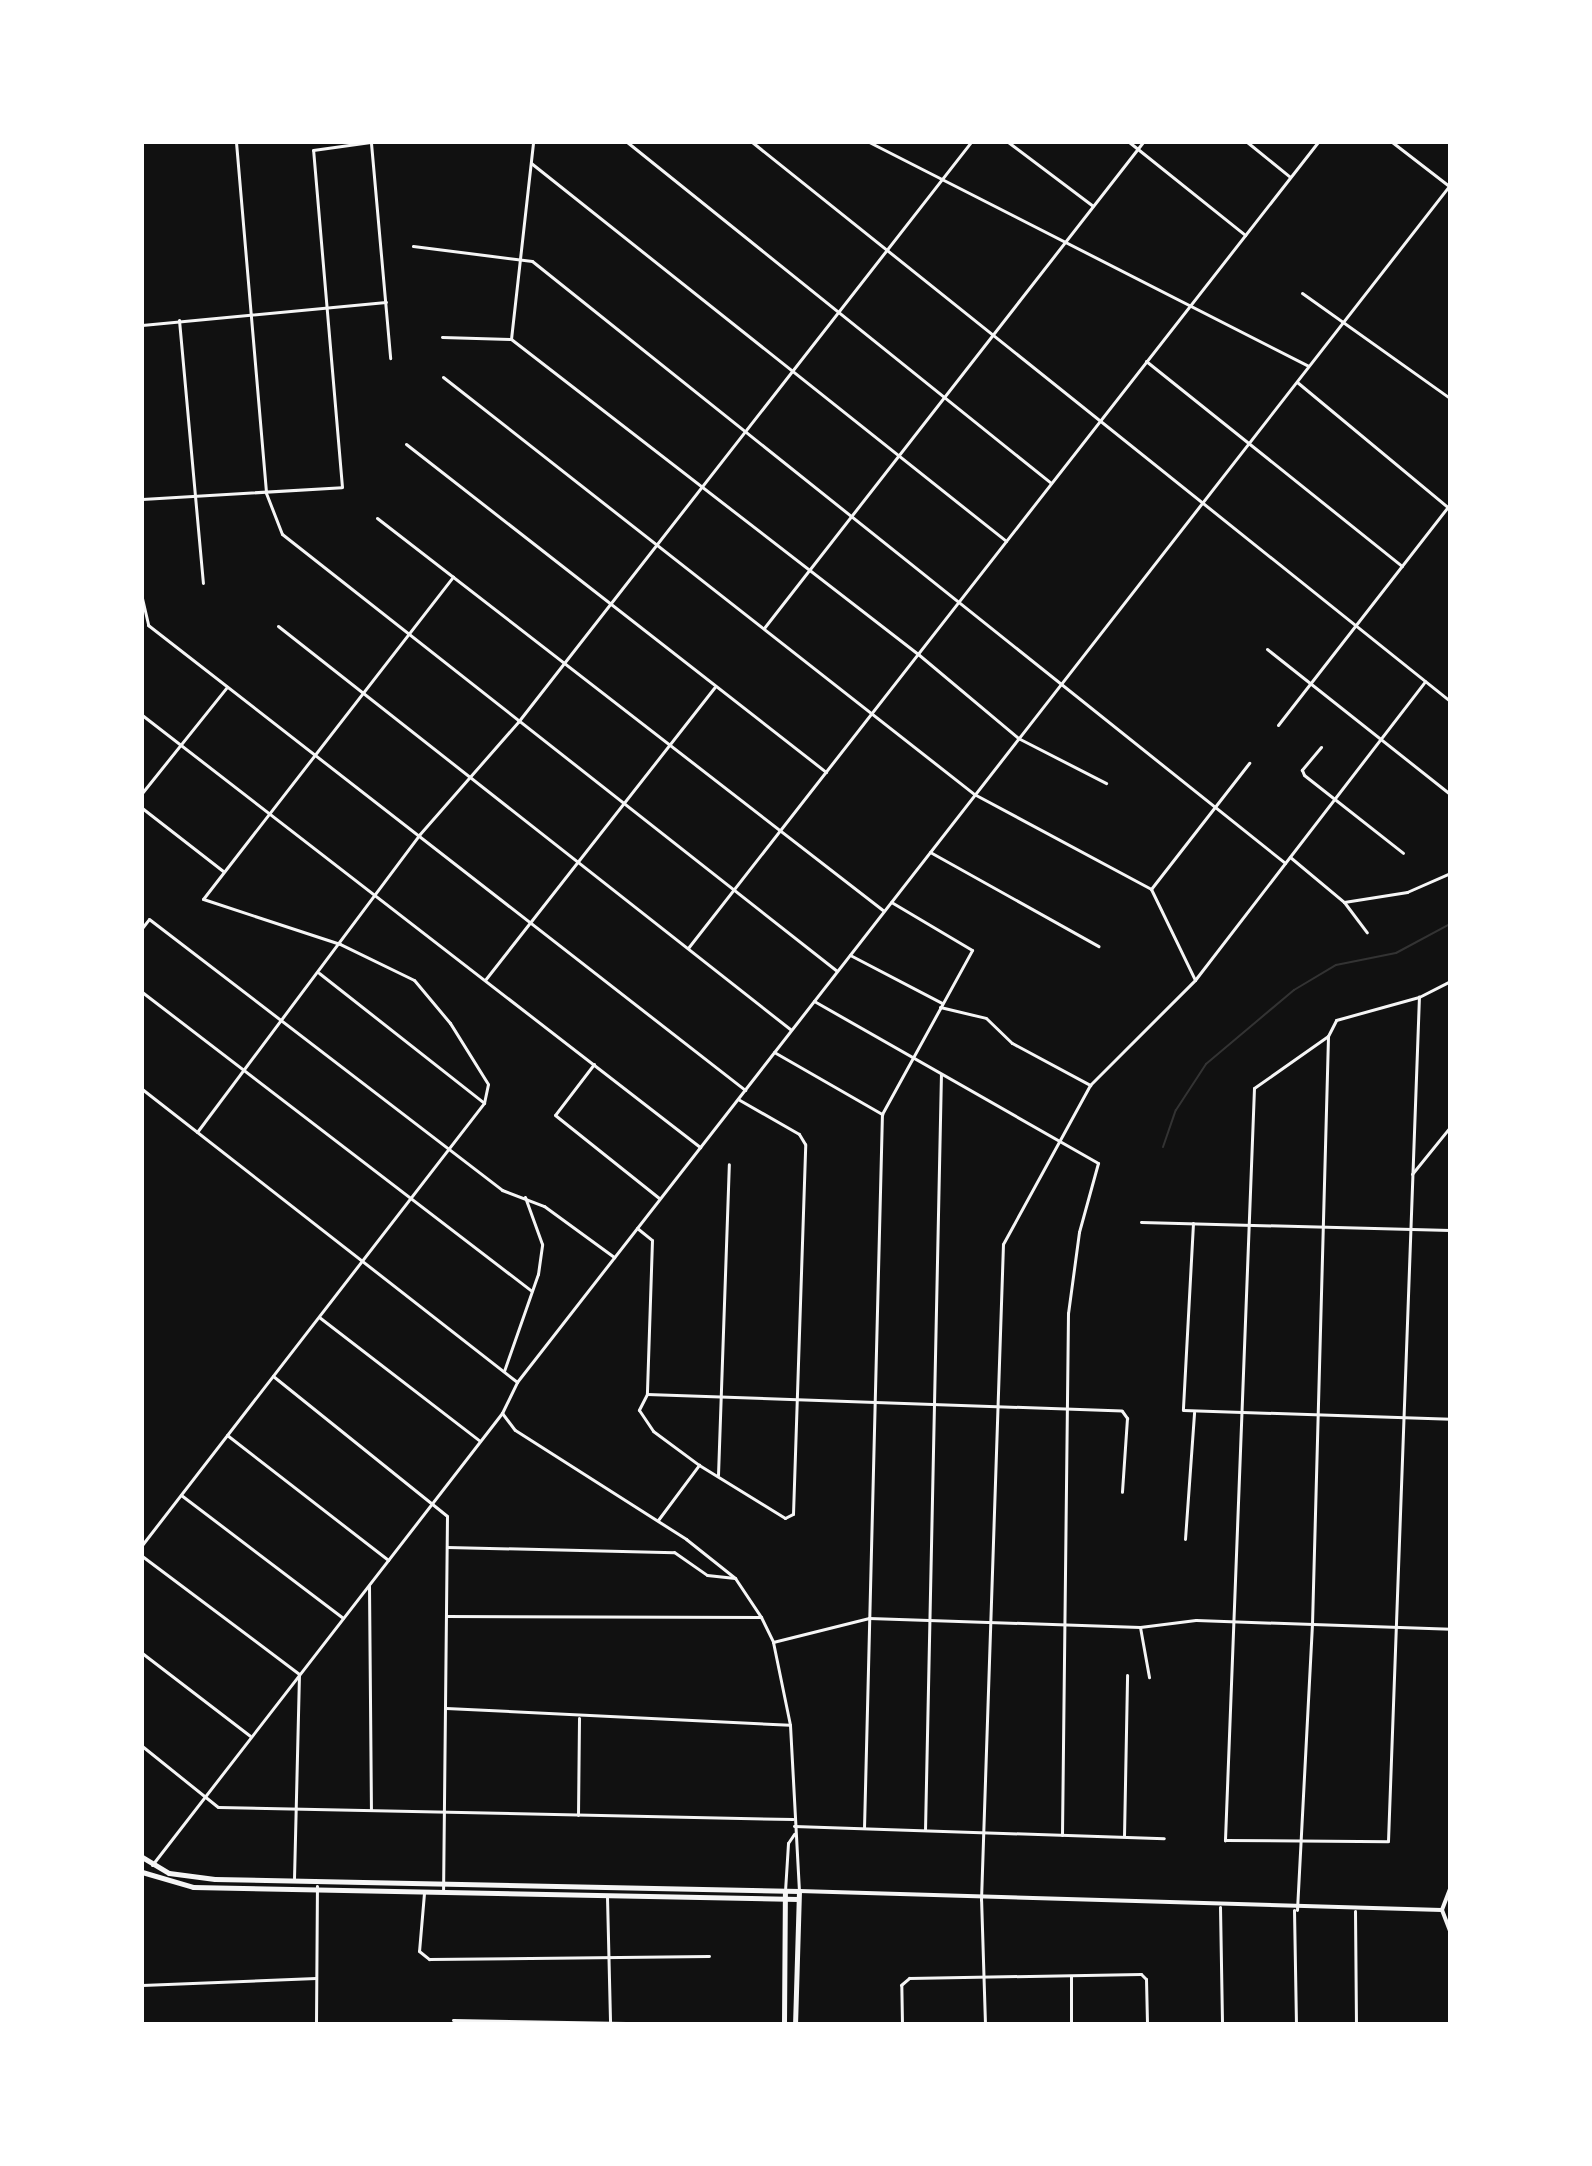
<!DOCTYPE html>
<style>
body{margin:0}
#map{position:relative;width:1592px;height:2166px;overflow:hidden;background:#111;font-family:"Roboto Condensed",sans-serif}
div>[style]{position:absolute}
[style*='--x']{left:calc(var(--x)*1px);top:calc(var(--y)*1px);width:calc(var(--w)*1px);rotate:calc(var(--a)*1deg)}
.stream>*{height:2px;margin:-1px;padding:0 1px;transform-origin:1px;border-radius:1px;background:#333}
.minor>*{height:3px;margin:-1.5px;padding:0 1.5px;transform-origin:1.5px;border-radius:1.5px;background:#f5f5f5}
.tertiary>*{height:4px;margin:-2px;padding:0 2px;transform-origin:2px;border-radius:2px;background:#f5f5f5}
.secondary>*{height:5px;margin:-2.5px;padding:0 2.5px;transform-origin:2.5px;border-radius:2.5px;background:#f5f5f5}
span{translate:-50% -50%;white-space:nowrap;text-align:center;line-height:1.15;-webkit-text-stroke:7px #fff;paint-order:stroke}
.frame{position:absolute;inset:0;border:144px solid #fff;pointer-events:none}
</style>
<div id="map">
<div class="stream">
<i style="--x:1163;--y:1147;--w:39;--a:-71"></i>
<i style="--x:1176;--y:1110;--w:55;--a:-56.9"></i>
<i style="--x:1206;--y:1064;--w:115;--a:-40.1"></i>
<i style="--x:1294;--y:990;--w:49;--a:-30.8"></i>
<i style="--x:1336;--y:965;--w:61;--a:-11.3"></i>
<i style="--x:1396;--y:953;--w:61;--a:-28.2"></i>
</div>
<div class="minor">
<i style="--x:236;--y:142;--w:352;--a:85.1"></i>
<i style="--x:266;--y:493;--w:44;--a:68.7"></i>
<i style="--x:282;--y:534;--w:706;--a:38.22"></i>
<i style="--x:627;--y:142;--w:544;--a:38.81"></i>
<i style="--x:752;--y:142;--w:894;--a:38.69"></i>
<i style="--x:869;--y:142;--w:492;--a:27"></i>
<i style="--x:1008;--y:142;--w:106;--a:37"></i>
<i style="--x:1129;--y:142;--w:149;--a:38.7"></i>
<i style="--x:1247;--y:142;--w:55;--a:39.1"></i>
<i style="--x:1392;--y:142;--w:72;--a:37.7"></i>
<i style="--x:371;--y:143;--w:216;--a:84.9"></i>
<i style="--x:531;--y:163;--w:607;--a:38.51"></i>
<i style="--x:413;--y:246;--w:120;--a:7.2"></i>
<i style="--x:532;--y:261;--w:964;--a:38.64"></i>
<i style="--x:1302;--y:293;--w:181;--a:35.4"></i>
<i style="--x:179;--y:320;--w:264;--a:84.8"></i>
<i style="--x:142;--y:325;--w:245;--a:-5.4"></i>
<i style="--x:442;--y:337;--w:69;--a:1.7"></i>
<i style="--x:511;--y:339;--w:515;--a:37.74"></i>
<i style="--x:918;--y:654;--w:131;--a:40"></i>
<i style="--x:1018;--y:738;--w:99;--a:27.1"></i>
<i style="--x:511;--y:339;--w:198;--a:-83.6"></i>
<i style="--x:1146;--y:361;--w:328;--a:38.7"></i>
<i style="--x:443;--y:377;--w:675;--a:38.14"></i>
<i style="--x:974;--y:794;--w:201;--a:28.2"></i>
<i style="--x:1151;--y:889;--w:101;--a:64.2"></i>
<i style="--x:1297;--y:382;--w:199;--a:39.7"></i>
<i style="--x:406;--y:444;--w:533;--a:37.99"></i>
<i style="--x:142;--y:499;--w:200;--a:-3.4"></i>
<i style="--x:342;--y:487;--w:338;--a:-94.9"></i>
<i style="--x:313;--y:150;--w:58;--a:-8"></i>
<i style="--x:377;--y:518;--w:641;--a:37.78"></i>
<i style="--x:142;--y:598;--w:28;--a:77"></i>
<i style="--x:148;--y:625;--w:757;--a:37.91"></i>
<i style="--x:278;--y:626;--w:652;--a:38.21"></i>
<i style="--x:764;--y:628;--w:616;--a:-52.05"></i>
<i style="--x:1267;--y:649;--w:233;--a:38.4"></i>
<i style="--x:142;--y:715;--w:706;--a:37.75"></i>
<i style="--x:1278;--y:725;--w:280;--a:-52.1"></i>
<i style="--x:1321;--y:747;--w:30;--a:130"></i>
<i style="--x:1302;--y:770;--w:5;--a:68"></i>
<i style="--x:1304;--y:775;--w:126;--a:38.2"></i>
<i style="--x:142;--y:793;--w:136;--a:-51.3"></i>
<i style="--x:142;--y:808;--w:103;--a:37.9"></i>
<i style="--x:930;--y:852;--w:193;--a:29.2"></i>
<i style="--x:1290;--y:857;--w:70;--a:39.8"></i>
<i style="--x:1344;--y:902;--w:38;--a:53"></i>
<i style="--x:1151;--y:889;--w:160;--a:-52.1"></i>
<i style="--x:1344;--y:902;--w:64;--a:-9"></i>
<i style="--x:1407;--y:892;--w:47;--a:-23.8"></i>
<i style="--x:142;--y:928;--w:11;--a:-52"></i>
<i style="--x:149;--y:919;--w:445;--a:37.5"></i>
<i style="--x:502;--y:1190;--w:45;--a:20.9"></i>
<i style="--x:544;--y:1206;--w:87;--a:36.1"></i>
<i style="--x:688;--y:948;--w:1023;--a:-51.99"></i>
<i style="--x:850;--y:955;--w:104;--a:27.6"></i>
<i style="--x:319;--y:973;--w:210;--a:38.2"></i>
<i style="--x:485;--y:980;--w:372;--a:-51.9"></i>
<i style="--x:142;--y:992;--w:491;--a:37.5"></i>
<i style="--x:814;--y:1001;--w:327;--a:29.7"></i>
<i style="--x:1098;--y:1163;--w:72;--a:105.4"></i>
<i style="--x:1079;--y:1232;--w:82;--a:97.7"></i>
<i style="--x:1068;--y:1313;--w:522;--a:90.66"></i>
<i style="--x:940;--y:1007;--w:47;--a:13.4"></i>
<i style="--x:986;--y:1018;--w:36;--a:44"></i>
<i style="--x:1012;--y:1043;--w:89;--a:28.3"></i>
<i style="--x:1328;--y:1036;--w:90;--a:144.9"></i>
<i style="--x:1254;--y:1088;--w:753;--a:92.21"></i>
<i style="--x:1225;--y:1840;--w:163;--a:0.4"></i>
<i style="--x:1388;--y:1841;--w:845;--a:-87.9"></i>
<i style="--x:774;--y:1052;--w:125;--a:29.9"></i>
<i style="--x:594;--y:1064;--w:64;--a:127.4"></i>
<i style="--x:555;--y:1115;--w:133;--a:38.6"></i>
<i style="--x:142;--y:1089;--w:476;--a:38"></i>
<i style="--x:197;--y:1132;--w:371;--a:-53.2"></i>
<i style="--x:419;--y:835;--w:150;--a:-48.8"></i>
<i style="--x:518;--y:722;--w:736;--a:-52.01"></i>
<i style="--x:1412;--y:1174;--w:60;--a:-51"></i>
<i style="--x:1141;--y:1222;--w:309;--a:1.5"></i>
<i style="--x:1193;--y:1223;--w:187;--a:93.1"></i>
<i style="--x:1183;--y:1410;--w:267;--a:1.9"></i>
<i style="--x:637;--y:1228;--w:19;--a:39"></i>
<i style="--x:652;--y:1240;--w:154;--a:91.9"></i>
<i style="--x:647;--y:1394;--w:18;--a:117"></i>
<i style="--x:639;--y:1410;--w:25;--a:56"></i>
<i style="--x:653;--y:1431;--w:57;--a:36.5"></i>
<i style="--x:319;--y:1317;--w:203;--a:37.6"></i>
<i style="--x:504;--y:1371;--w:103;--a:-70.7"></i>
<i style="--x:538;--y:1274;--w:30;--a:-82"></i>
<i style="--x:542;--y:1244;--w:50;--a:-109.9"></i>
<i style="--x:273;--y:1376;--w:223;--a:38.8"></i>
<i style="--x:447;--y:1516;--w:374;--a:90.6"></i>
<i style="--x:647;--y:1394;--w:475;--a:2"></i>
<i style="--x:1122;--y:1411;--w:9;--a:54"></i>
<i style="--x:1127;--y:1418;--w:74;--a:93.9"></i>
<i style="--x:502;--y:1413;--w:21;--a:53"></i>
<i style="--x:515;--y:1430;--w:203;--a:32.5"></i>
<i style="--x:686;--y:1539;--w:63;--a:38.5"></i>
<i style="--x:735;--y:1578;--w:47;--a:56.3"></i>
<i style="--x:227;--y:1435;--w:204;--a:37.8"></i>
<i style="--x:718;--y:1475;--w:311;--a:-88"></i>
<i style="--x:181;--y:1495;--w:203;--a:37.2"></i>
<i style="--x:658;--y:1520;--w:69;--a:-53.3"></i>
<i style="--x:699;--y:1465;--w:101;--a:31.6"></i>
<i style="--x:785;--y:1518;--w:9;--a:-27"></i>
<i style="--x:793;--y:1514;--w:370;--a:-88.1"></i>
<i style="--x:805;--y:1144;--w:12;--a:-121"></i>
<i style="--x:799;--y:1134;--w:70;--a:-150.2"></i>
<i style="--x:1185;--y:1539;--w:127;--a:-85.9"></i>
<i style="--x:142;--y:1545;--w:559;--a:-52.27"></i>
<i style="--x:484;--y:1103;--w:19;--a:-78"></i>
<i style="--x:488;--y:1084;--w:72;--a:-121.9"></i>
<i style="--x:450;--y:1023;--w:56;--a:-129.9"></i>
<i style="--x:414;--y:980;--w:82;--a:-154.1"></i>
<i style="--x:340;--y:944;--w:144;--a:-161.8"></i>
<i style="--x:203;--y:899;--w:408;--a:-52.2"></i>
<i style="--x:447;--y:1547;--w:227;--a:1.3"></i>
<i style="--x:674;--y:1552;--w:40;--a:34.9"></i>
<i style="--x:707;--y:1575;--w:28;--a:6"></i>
<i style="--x:142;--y:1556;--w:196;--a:36.9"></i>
<i style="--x:299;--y:1674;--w:204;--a:91.4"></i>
<i style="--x:369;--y:1586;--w:224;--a:89.5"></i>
<i style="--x:446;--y:1616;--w:315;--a:0.2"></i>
<i style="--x:761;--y:1617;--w:28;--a:64"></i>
<i style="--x:773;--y:1642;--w:85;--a:78.4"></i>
<i style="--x:790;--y:1725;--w:166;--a:86.9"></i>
<i style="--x:1140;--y:1627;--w:51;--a:79.8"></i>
<i style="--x:773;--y:1642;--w:99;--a:-14"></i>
<i style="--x:869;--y:1618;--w:271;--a:1.9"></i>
<i style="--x:1140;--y:1627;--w:56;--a:-7.1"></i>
<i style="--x:1196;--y:1620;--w:254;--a:2"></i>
<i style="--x:142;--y:1653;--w:136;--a:37.5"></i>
<i style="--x:446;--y:1708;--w:344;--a:2.8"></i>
<i style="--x:142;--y:1746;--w:97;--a:38.8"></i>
<i style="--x:218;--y:1807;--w:575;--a:1.2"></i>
<i style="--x:578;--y:1815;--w:97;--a:-89.4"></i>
<i style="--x:794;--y:1826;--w:370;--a:1.9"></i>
<i style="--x:864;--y:1828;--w:714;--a:-88.56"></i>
<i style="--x:882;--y:1114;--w:187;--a:-61.2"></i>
<i style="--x:972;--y:950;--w:94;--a:-149.3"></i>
<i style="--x:925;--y:1830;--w:756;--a:-88.79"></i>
<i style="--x:1124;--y:1836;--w:161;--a:-88.9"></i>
<i style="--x:152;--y:1865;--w:572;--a:-52.25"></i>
<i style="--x:502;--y:1413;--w:34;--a:-64"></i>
<i style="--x:517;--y:1382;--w:1518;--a:-52.07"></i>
<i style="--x:785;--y:1891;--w:48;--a:-86.4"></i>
<i style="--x:788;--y:1843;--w:11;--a:-56"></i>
<i style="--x:424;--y:1893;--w:58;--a:94.9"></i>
<i style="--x:419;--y:1951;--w:13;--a:39"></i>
<i style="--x:429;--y:1959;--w:280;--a:-0.6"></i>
<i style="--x:607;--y:1897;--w:127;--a:88.6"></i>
<i style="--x:1220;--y:1907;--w:117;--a:89"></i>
<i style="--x:1294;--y:1910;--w:114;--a:89"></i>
<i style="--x:1297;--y:1910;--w:286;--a:-87"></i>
<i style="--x:1312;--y:1624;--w:588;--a:-88.44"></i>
<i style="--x:1328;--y:1036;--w:18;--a:-63"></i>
<i style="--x:1336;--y:1020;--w:86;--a:-15.5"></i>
<i style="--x:1419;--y:997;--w:35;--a:-27"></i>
<i style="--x:1355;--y:1911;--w:113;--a:89.5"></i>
<i style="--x:1071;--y:1976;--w:48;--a:90"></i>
<i style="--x:142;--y:1985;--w:174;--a:-2.3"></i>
<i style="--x:453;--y:2020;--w:232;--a:1"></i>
<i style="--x:316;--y:2024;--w:138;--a:-89.6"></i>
<i style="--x:902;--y:2024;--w:39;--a:-91"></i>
<i style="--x:901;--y:1985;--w:11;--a:-41"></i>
<i style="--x:909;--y:1978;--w:232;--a:-1"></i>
<i style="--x:1141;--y:1974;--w:7;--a:45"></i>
<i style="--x:1146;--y:1979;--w:45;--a:88.7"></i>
<i style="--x:985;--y:2024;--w:124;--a:-91.8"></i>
<i style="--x:981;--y:1900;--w:656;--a:-88.08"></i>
<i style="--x:1003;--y:1244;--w:181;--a:-61.3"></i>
<i style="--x:1090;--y:1085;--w:148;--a:-45"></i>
<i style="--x:1195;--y:980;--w:377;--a:-52.4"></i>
</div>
<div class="tertiary">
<i style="--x:1450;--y:1889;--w:22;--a:111"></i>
<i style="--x:1442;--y:1910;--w:22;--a:69"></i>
<i style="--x:799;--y:1891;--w:643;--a:1.69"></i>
</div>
<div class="secondary">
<i style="--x:142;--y:1857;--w:31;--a:31"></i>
<i style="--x:169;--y:1873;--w:46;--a:7.4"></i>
<i style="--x:215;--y:1879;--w:584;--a:1.18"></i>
<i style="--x:799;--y:1891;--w:133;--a:91.7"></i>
<i style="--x:142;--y:1872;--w:53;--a:16.4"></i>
<i style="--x:193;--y:1887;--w:605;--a:1.14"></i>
<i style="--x:784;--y:2024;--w:133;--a:-89.6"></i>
</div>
<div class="frame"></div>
</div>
